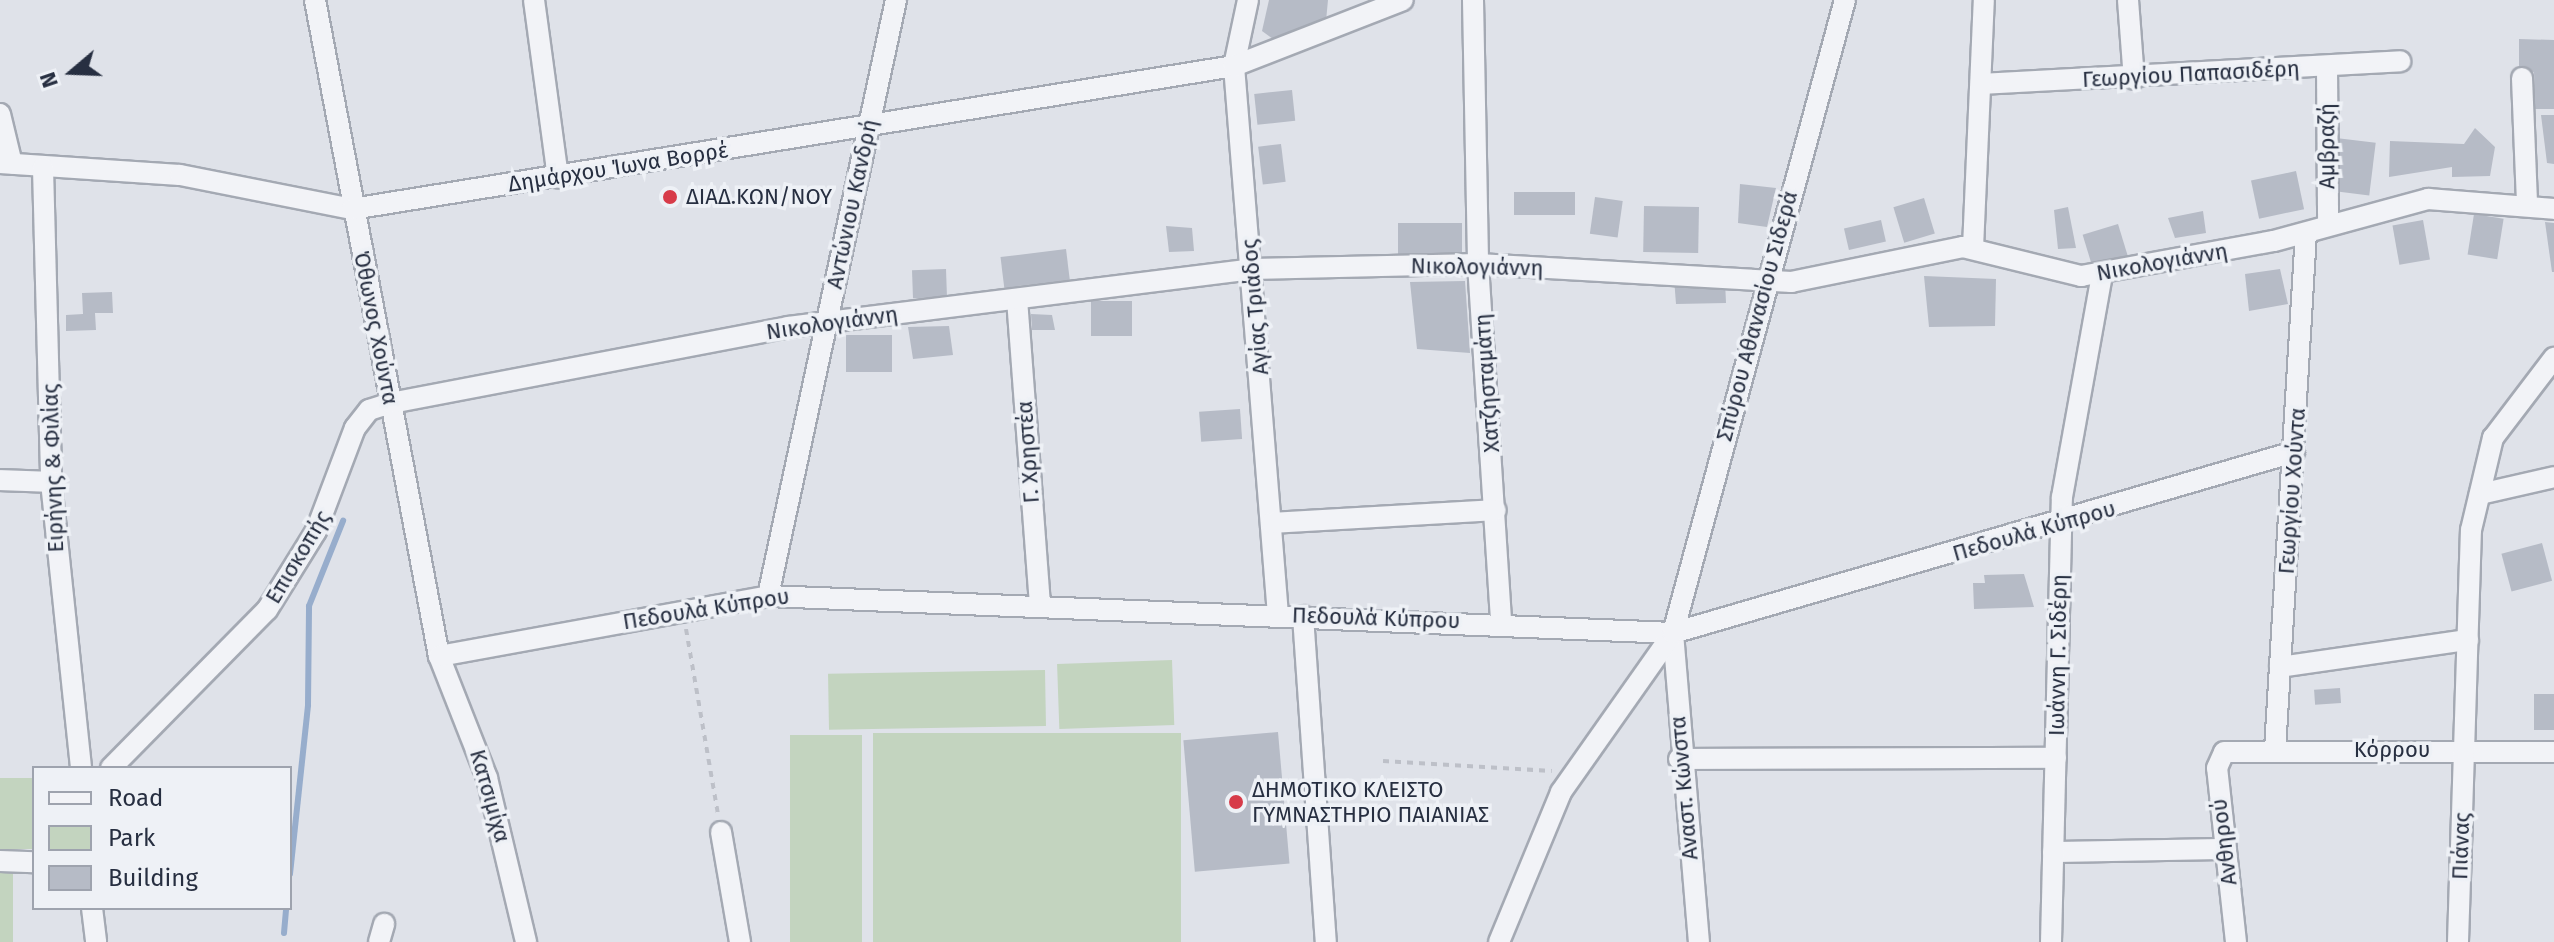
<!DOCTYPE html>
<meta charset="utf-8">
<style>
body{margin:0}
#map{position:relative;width:2554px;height:942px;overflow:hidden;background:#dfe2e9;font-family:"Fira Sans",sans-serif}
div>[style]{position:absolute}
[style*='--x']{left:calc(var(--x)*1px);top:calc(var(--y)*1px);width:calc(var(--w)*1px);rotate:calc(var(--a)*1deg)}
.green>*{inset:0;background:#c3d4bf;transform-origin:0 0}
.stream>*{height:6px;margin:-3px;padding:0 3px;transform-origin:3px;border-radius:3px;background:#97adcc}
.building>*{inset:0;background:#b6bbc6;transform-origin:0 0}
.path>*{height:4px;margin-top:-2px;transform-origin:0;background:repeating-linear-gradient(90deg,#bdc0c8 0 6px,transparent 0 12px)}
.roads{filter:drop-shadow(2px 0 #a4a9b3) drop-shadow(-2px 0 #a4a9b3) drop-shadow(0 2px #a4a9b3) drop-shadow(0 -2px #a4a9b3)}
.minor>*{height:20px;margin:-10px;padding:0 10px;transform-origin:10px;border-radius:10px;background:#f2f3f7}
.dots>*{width:22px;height:22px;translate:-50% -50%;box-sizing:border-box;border:4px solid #eef1f6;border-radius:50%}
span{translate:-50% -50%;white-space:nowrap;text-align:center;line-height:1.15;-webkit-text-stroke:7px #eef1f6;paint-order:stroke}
.street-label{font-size:22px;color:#272f41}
.poi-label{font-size:22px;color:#272f41}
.left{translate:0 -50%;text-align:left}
.legend{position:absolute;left:32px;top:766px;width:260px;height:144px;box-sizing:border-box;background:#eef1f6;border:2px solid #9ea3ae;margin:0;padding:10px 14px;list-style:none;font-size:24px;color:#272f41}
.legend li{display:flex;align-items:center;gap:16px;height:40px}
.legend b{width:40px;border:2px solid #9ea3ae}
.north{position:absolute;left:32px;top:32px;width:80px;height:80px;-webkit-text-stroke:6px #eef1f6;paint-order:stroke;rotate:251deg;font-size:22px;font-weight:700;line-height:32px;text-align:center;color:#272f41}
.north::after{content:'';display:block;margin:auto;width:28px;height:36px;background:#272f41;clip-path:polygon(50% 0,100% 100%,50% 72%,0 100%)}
</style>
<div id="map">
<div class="green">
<i style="left:1172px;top:660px;width:65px;height:115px;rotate:88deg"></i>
<i style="left:1045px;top:670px;width:56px;height:217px;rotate:89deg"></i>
<i style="left:873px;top:733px;width:308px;height:209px"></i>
<i style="left:790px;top:735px;width:72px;height:207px"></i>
<i style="left:0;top:778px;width:34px;height:71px"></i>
<i style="left:0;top:870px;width:13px;height:72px"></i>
</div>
<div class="stream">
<i style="--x:290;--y:874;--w:170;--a:-83.9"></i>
<i style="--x:308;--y:705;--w:99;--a:-89.4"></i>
<i style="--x:309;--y:606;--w:92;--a:-68.2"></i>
<i style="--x:284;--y:933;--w:25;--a:-85"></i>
</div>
<div class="building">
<i style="clip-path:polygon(1269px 0,1328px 0,1326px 21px,1277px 42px,1262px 31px)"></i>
<i style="clip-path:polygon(2519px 39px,2554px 40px,2554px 109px,2535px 109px,2534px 72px,2519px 69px)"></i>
<i style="left:1292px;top:90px;width:31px;height:38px;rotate:84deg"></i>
<i style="clip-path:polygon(2541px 115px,2554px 115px,2554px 164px,2547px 163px)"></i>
<i style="clip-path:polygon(2475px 128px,2495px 147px,2490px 176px,2452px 177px,2452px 167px,2389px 177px,2390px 141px,2464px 144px)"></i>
<i style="left:2336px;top:138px;width:40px;height:53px;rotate:7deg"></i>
<i style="left:1281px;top:144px;width:38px;height:23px;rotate:83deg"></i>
<i style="left:2296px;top:171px;width:39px;height:46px;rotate:78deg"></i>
<i style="clip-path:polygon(1740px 184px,1776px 188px,1767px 227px,1738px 223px)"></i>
<i style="left:1514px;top:192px;width:61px;height:23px"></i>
<i style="left:1595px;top:197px;width:28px;height:37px;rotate:8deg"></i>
<i style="left:1924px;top:198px;width:37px;height:32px;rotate:73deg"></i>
<i style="left:1644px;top:206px;width:55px;height:46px;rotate:1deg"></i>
<i style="clip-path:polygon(2068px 207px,2076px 248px,2058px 249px,2054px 210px)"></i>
<i style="clip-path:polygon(2203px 211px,2206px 233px,2175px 238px,2168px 218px)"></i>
<i style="left:2474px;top:214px;width:30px;height:41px;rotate:9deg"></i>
<i style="left:1881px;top:220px;width:22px;height:38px;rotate:77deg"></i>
<i style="left:2423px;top:220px;width:40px;height:31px;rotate:80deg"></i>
<i style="clip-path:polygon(2545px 222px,2554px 223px,2554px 272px,2552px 272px)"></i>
<i style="left:1398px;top:223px;width:64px;height:32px"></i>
<i style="left:2118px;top:224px;width:34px;height:37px;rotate:73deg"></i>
<i style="clip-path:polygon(1166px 226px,1192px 228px,1194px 251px,1169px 252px)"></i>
<i style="left:1066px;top:249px;width:31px;height:66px;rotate:83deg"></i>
<i style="left:946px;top:269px;width:28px;height:34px;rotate:88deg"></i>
<i style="clip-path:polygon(2280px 269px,2288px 304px,2249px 311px,2245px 274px)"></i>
<i style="clip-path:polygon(1924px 276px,1996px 279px,1995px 326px,1929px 327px)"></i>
<i style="clip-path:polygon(1674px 278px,1725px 281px,1726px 303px,1676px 304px)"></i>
<i style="clip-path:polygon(1465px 281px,1470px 353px,1417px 349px,1410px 282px)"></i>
<i style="clip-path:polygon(112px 292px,113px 313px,95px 313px,96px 330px,66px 331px,66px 315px,83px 314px,82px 293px)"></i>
<i style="left:1091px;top:301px;width:41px;height:35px"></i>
<i style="clip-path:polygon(1031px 314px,1052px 315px,1055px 330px,1032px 330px)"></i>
<i style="clip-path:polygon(949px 326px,953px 355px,913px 359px,908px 327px)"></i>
<i style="left:846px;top:335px;width:46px;height:37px"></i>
<i style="left:1240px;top:409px;width:30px;height:41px;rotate:86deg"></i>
<i style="left:2542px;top:543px;width:39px;height:42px;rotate:75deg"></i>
<i style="clip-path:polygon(2024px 574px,2034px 607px,1974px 609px,1973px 583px,1985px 583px,1984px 575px)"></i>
<i style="left:2340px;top:688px;width:15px;height:26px;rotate:86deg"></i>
<i style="left:2554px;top:694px;width:36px;height:20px;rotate:90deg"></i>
<i style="left:1278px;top:732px;width:132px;height:95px;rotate:85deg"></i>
</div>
<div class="path">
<i style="--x:686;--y:629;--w:188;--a:80.2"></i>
<i style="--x:1383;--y:761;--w:169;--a:3.4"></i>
</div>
<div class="roads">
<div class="minor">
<i style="--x:315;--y:0;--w:668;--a:79.3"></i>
<i style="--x:439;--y:656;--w:131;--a:68.5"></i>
<i style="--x:487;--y:778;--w:169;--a:76.6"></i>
<i style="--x:534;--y:0;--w:179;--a:82.3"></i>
<i style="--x:1248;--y:0;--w:67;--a:102"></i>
<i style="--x:1234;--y:66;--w:551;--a:85.42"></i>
<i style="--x:1473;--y:0;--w:264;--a:88.9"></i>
<i style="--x:1478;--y:264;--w:359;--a:86.3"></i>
<i style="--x:2128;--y:0;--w:79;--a:85.7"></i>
<i style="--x:2327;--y:66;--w:159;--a:89.6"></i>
<i style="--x:2522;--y:78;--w:125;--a:87.7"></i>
<i style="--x:1981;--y:84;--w:420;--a:-3.1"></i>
<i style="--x:0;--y:114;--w:51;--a:76.5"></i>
<i style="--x:0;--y:163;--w:180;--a:3.8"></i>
<i style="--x:180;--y:175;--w:175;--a:11.2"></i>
<i style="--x:352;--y:209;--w:894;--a:-9.21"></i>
<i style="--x:1234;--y:66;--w:181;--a:-21.3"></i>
<i style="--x:43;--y:168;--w:314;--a:88.5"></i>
<i style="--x:51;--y:482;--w:288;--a:84"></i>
<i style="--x:1973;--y:248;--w:248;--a:-87.5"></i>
<i style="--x:1017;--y:299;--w:308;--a:85.7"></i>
<i style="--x:0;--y:480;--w:51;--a:2.2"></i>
<i style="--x:2480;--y:494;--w:76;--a:-12.9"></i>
<i style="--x:1272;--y:523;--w:224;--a:-3.3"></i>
<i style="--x:768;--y:596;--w:610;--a:-77.88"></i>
<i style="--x:1303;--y:616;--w:327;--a:86"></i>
<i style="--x:1673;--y:633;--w:310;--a:85.2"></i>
<i style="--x:439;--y:656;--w:334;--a:-10.3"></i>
<i style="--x:768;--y:596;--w:906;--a:2.34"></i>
<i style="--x:1673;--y:633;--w:647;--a:-16.25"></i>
<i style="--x:2280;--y:667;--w:190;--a:-8.2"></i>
<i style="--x:2275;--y:750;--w:518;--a:-86.57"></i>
<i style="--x:1679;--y:759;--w:377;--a:-0.2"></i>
<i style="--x:111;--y:768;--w:222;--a:-45.4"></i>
<i style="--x:267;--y:610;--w:93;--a:-58.2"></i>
<i style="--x:316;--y:531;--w:110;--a:-69.3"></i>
<i style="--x:355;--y:428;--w:23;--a:-52"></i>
<i style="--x:369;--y:410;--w:23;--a:-18"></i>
<i style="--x:391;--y:403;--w:404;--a:-10.8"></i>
<i style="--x:788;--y:327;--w:468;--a:-7.1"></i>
<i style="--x:1252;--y:269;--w:226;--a:-1.3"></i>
<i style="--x:1478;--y:264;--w:314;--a:3.3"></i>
<i style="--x:1791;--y:282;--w:176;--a:-11.5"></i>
<i style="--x:1963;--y:247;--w:122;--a:13.8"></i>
<i style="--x:2081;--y:276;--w:196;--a:-10.3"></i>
<i style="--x:2274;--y:241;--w:160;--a:-15.3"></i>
<i style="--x:2428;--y:199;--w:126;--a:4.5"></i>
<i style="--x:721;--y:832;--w:112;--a:80.2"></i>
<i style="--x:2053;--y:852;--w:172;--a:-1"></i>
<i style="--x:0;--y:861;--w:34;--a:2"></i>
<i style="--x:92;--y:908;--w:34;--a:83"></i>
<i style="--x:379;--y:942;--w:19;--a:-74"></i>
<i style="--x:1499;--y:942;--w:162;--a:-67.5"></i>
<i style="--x:1561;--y:792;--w:194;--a:-54.8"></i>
<i style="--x:1673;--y:633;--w:656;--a:-74.8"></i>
<i style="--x:2051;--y:942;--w:445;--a:-88.6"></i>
<i style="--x:2062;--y:497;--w:226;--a:-79.8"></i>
<i style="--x:2236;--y:942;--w:175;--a:-96.2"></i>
<i style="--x:2217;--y:768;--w:17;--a:-66"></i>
<i style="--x:2224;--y:752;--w:330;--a:0"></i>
<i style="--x:2458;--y:942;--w:412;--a:-88.2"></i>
<i style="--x:2471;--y:530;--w:95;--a:-76.6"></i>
<i style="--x:2493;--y:438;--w:101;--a:-52.7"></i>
</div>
</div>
<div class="dots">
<i style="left:670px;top:197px;background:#d73b49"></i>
<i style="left:1236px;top:802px;background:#d73b49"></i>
</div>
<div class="street-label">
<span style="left:2191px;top:74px;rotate:-3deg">Γεωργίου Παπασιδέρη</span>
<span style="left:2327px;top:146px;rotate:-90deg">Αμβραζή</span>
<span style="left:618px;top:167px;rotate:-9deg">Δημάρχου Ίωνα Βορρέ</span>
<span style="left:852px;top:204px;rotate:-78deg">Αντώνιου Κανδρή</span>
<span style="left:2162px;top:262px;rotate:-10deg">Νικολογιάννη</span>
<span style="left:1477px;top:267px;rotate:1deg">Νικολογιάννη</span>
<span style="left:1255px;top:307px;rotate:-95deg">Αγίας Τριάδος</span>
<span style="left:1757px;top:316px;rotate:-75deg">Σπύρου Αθανασίου Σιδερά</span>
<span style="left:832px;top:323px;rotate:-8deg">Νικολογιάννη</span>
<span style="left:376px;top:328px;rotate:79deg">Όθωνος Χούντα</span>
<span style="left:1487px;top:383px;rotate:-94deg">Χατζησταμάτη</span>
<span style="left:1028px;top:452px;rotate:-94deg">Γ. Χρηστέα</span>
<span style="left:53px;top:468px;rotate:-92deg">Ειρήνης &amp; Φιλίας</span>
<span style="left:2292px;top:491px;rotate:-86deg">Γεωργίου Χούντα</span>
<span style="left:2034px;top:531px;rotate:-16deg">Πεδουλά Κύπρου</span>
<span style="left:298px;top:557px;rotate:-59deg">Επισκοπής</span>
<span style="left:706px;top:609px;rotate:-9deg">Πεδουλά Κύπρου</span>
<span style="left:1376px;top:618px;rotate:2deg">Πεδουλά Κύπρου</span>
<span style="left:2058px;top:655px;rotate:-89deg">Ιωάννη Γ. Σιδέρη</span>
<span style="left:2392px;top:750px">Κόρρου</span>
<span style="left:1684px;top:788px;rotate:-95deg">Αναστ. Κώνστα</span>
<span style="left:490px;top:796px;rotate:74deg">Κατσιμίχα</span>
<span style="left:2224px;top:842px;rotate:-97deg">Ανθηρού</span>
<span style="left:2461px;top:846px;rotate:-88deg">Πιάνας</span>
</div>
<div class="poi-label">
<span class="left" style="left:686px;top:197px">ΔΙΑΔ.ΚΩΝ/ΝΟΥ</span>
<span class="left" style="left:1252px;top:802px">ΔΗΜΟΤΙΚΟ ΚΛΕΙΣΤΟ<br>ΓΥΜΝΑΣΤΗΡΙΟ ΠΑΙΑΝΙΑΣ</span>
</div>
<ul class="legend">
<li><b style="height:10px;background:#f2f3f7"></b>Road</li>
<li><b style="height:22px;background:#c3d4bf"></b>Park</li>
<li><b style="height:22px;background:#b6bbc6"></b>Building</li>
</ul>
<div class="north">N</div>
</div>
